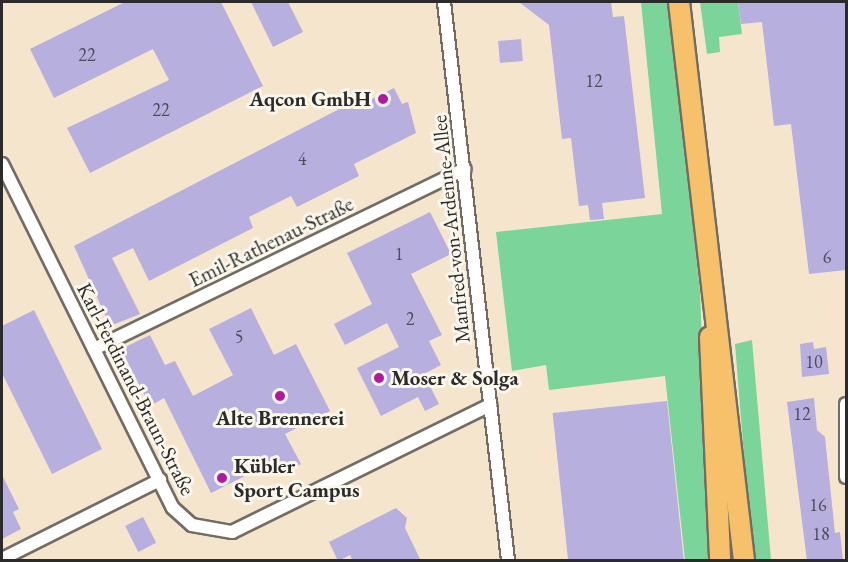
<!DOCTYPE html>
<meta charset="utf-8">
<style>
body{margin:0}
#map{position:relative;width:848px;height:562px;overflow:hidden;background:#f5e5cd;font-family:"EB Garamond",serif}
div>[style]{position:absolute}
[style*='--x']{left:calc(var(--x)*1px);top:calc(var(--y)*1px);width:calc(var(--w)*1px);rotate:calc(var(--a)*1deg)}
.green>*{inset:0;background:#7bd59b}
.building>*{inset:0;background:#b7afde;transform-origin:0 0}
.roads{filter:drop-shadow(2px 0 #726c64) drop-shadow(-2px 0 #726c64) drop-shadow(0 2px #726c64) drop-shadow(0 -2px #726c64)}
.street>*{height:12px;margin:-6px;padding:0 6px;transform-origin:6px;border-radius:6px;background:#fff}
.primary>*{height:20px;margin:-10px;padding:0 10px;transform-origin:10px;border-radius:10px;background:#f7c06b}
.dots>*{width:16px;height:16px;translate:-50% -50%;box-sizing:border-box;border:3px solid #fbf7ec;border-radius:50%}
span{translate:-50% -50%;white-space:nowrap;text-align:center;line-height:1.15;-webkit-text-stroke:6px #fbf7ec;paint-order:stroke}
.number-label{font-size:18px;color:#4e4c58}
.number-label span{-webkit-text-stroke-width:0}
.poi-label{font-size:21px;color:#2b2b2b;font-weight:700}
.right{translate:-100% -50%;text-align:right}
.left{translate:0 -50%;text-align:left}
.street-label{font-size:21px;color:#2b2b2b}
.frame{position:absolute;inset:0;border:3px solid #2b2b2b;pointer-events:none}
</style>
<div id="map">
<div class="green">
<i style="clip-path:polygon(641px 2px,669px 2px,700px 291px,711px 560px,685px 560px,665px 376px,549px 390px,546px 365px,512px 371px,496px 232px,662px 214px)"></i>
<i style="clip-path:polygon(700px 2px,738px 2px,742px 34px,719px 37px,720px 52px,707px 54px)"></i>
<i style="clip-path:polygon(752px 340px,771px 560px,753px 560px,751px 544px,735px 344px)"></i>
</div>
<div class="building">
<i style="clip-path:polygon(125px 2px,221px 2px,263px 86px,90px 173px,67px 128px,169px 80px,153px 49px,54px 98px,30px 49px)"></i>
<i style="clip-path:polygon(251px 2px,288px 2px,303px 32px,273px 47px)"></i>
<i style="clip-path:polygon(519px 2px,611px 2px,613px 17px,624px 16px,645px 198px,602px 203px,604px 219px,590px 220px,588px 205px,579px 206px,571px 138px,562px 139px,549px 25px)"></i>
<i style="clip-path:polygon(738px 2px,846px 2px,846px 270px,809px 274px,791px 124px,774px 126px,762px 22px,741px 24px)"></i>
<i style="left:521px;top:39px;width:22px;height:23px;rotate:85deg"></i>
<i style="clip-path:polygon(394px 88px,402px 104px,408px 102px,416px 133px,354px 164px,359px 176px,297px 207px,291px 196px,249px 217px,253px 228px,149px 281px,133px 248px,112px 258px,140px 314px,110px 326px,74px 246px,349px 104px,352px 109px)"></i>
<i style="clip-path:polygon(430px 212px,451px 254px,411px 274px,442px 335px,429px 341px,441px 365px,424px 374px,439px 404px,425px 411px,418px 397px,381px 416px,357px 368px,399px 347px,387px 323px,345px 345px,334px 324px,372px 304px,347px 253px)"></i>
<i style="clip-path:polygon(251px 308px,274px 355px,296px 344px,330px 411px,285px 434px,301px 464px,277px 476px,271px 463px,211px 493px,164px 398px,150px 406px,121px 349px,150px 335px,165px 365px,175px 361px,193px 396px,233px 375px,209px 329px)"></i>
<i style="clip-path:polygon(34px 310px,102px 449px,52px 474px,2px 373px,2px 326px)"></i>
<i style="clip-path:polygon(813px 342px,814px 349px,826px 347px,829px 374px,802px 377px,800px 344px)"></i>
<i style="clip-path:polygon(814px 398px,817px 430px,825px 437px,835px 533px,840px 532px,843px 561px,807px 561px,787px 402px)"></i>
<i style="left:667px;top:401px;width:161px;height:115px;rotate:84deg"></i>
<i style="clip-path:polygon(2px 475px,19px 509px,13px 512px,21px 529px,2px 539px)"></i>
<i style="clip-path:polygon(396px 508px,407px 518px,405px 528px,421px 561px,353px 561px,350px 555px,338px 561px,329px 542px)"></i>
<i style="left:143px;top:517px;width:29px;height:20px;rotate:63deg"></i>
</div>
<div class="roads">
<div class="street">
<i style="--x:444;--y:2;--w:562;--a:83.46"></i>
<i style="--x:2;--y:164;--w:384;--a:63.6"></i>
<i style="--x:173;--y:508;--w:25;--a:42"></i>
<i style="--x:192;--y:525;--w:41;--a:9.9"></i>
<i style="--x:232;--y:532;--w:288;--a:-26.2"></i>
<i style="--x:94;--y:349;--w:412;--a:-25.9"></i>
<i style="--x:846;--y:404;--w:73;--a:90"></i>
<i style="--x:2;--y:559;--w:177;--a:-26.6"></i>
</div>
<div class="primary">
<i style="--x:679;--y:2;--w:562;--a:83.36"></i>
<i style="--x:710;--y:337;--w:223;--a:87.4"></i>
</div>
</div>
<div class="dots">
<i style="left:383px;top:99px;background:#b5179e"></i>
<i style="left:379px;top:378px;background:#b5179e"></i>
<i style="left:280px;top:396px;background:#b5179e"></i>
<i style="left:222px;top:478px;background:#b5179e"></i>
</div>
<div class="number-label">
<span style="left:87px;top:55px">22</span>
<span style="left:594px;top:81px">12</span>
<span style="left:161px;top:110px">22</span>
<span style="left:302px;top:159px">4</span>
<span style="left:399px;top:254px">1</span>
<span style="left:827px;top:257px">6</span>
<span style="left:410px;top:319px">2</span>
<span style="left:239px;top:337px">5</span>
<span style="left:814px;top:362px">10</span>
<span style="left:802px;top:414px">12</span>
<span style="left:818px;top:505px">16</span>
<span style="left:821px;top:534px">18</span>
</div>
<div class="poi-label">
<span class="right" style="left:371px;top:99px">Aqcon GmbH</span>
<span class="left" style="left:391px;top:378px">Moser &amp; Solga</span>
<span style="left:280px;top:418px">Alte Brennerei</span>
<span class="left" style="left:234px;top:478px">Kübler<br>Sport Campus</span>
</div>
<div class="street-label">
<span style="left:451px;top:229px;rotate:-96deg">Manfred-von-Ardenne-Allee</span>
<span style="left:271px;top:242px;rotate:-26deg">Emil-Rathenau-Straße</span>
<span style="left:136px;top:389px;rotate:63deg">Karl-Ferdinand-Braun-Straße</span>
</div>
<div class="frame"></div>
</div>
